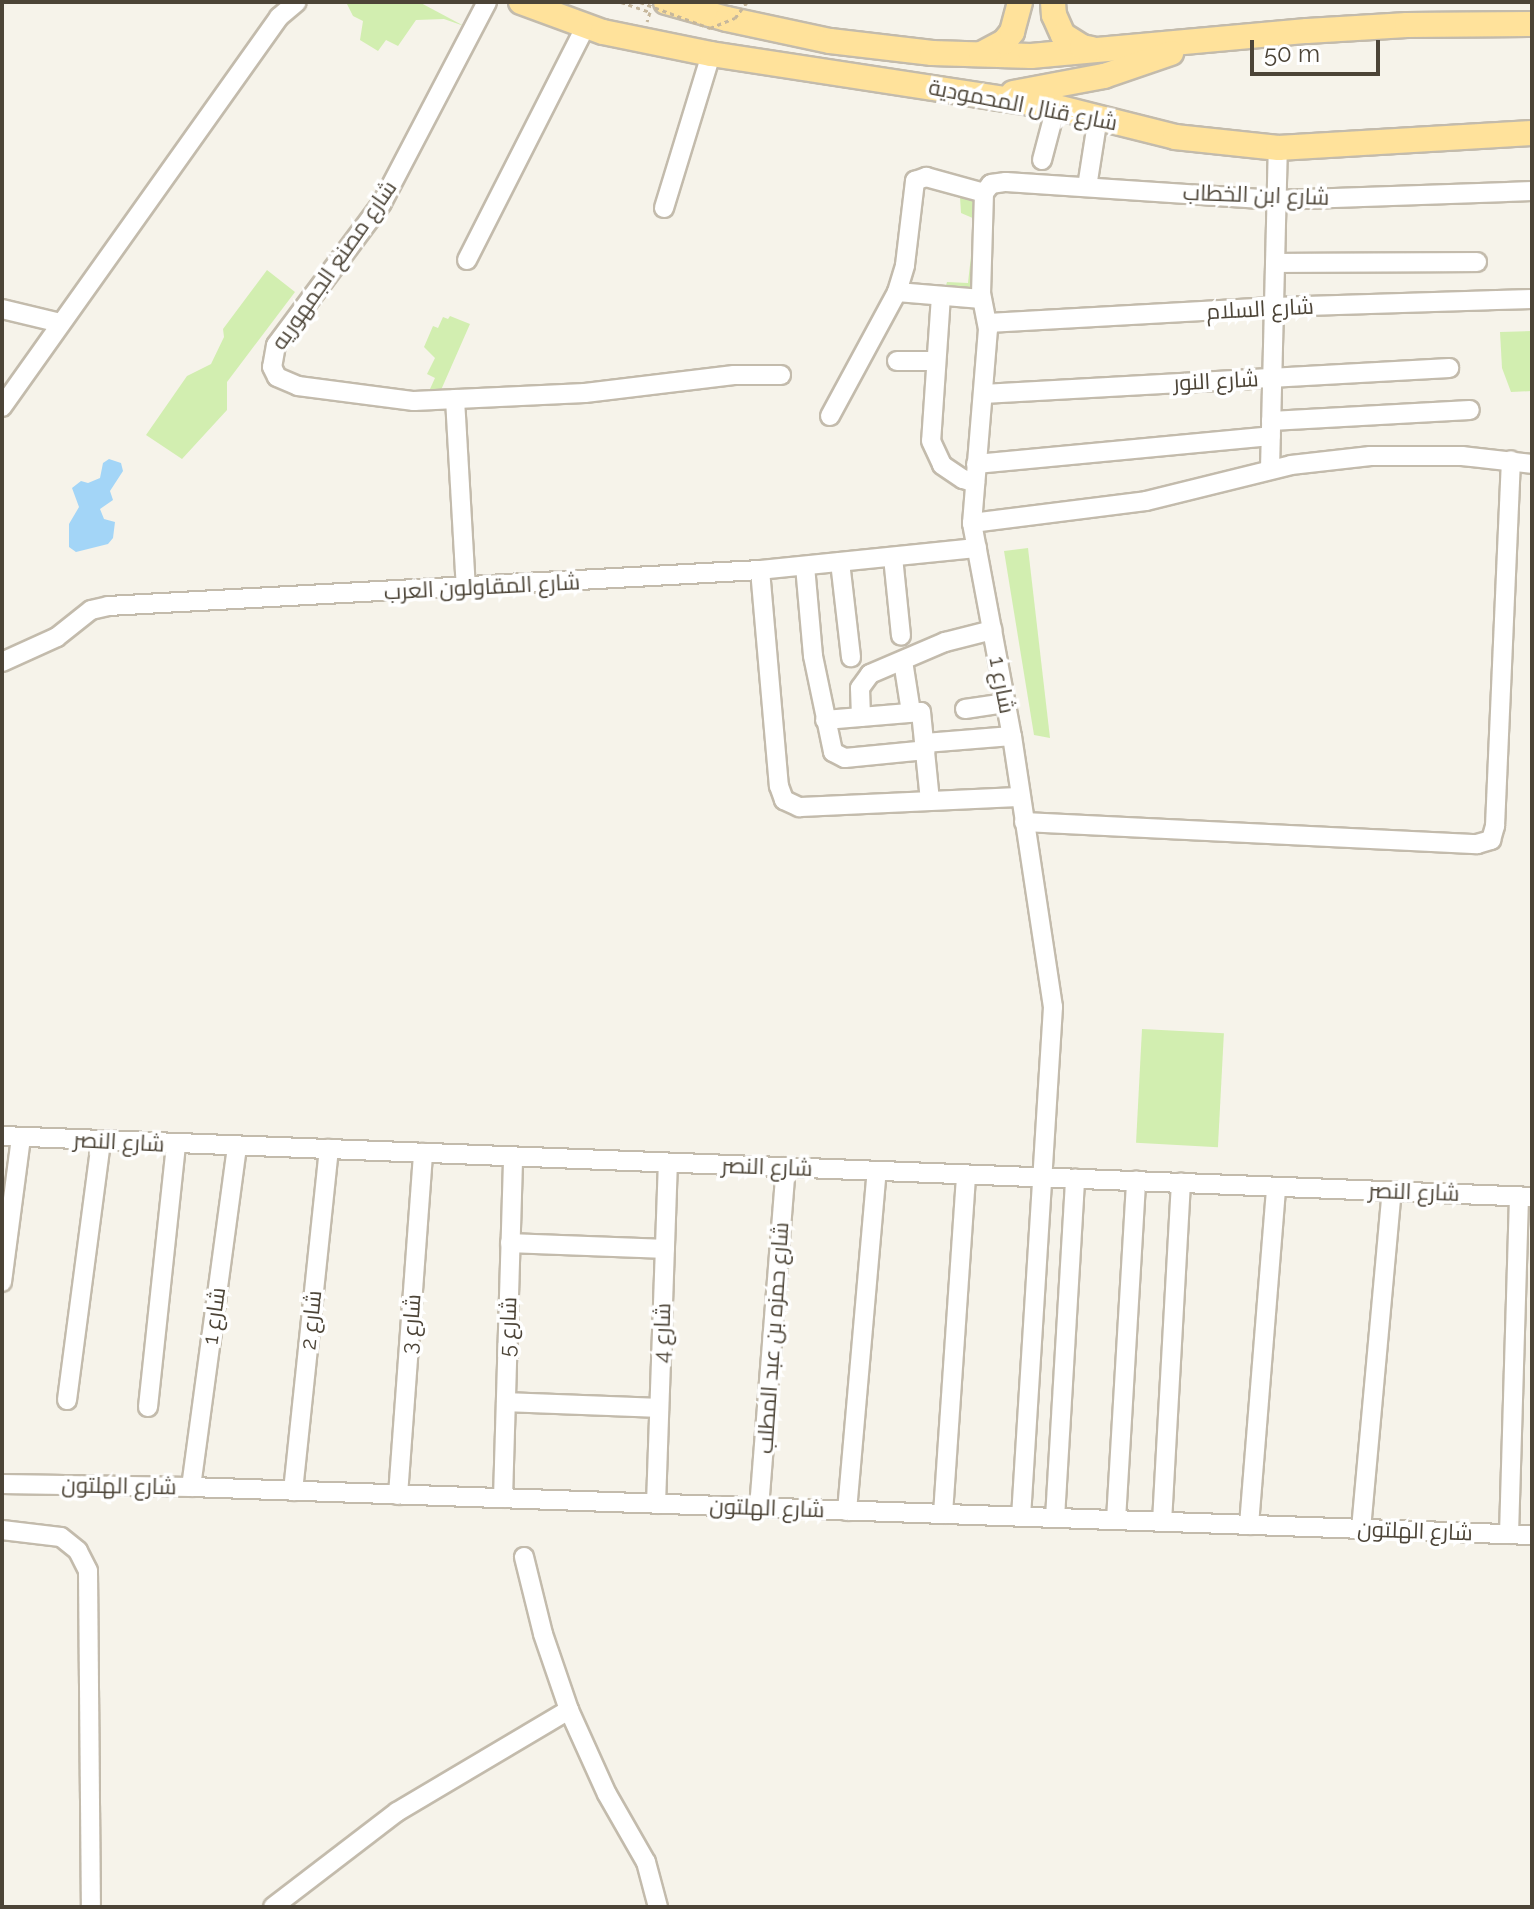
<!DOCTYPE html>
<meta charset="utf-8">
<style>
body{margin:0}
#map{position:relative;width:1534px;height:1909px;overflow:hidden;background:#f6f3ea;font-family:Raleway,Cairo,sans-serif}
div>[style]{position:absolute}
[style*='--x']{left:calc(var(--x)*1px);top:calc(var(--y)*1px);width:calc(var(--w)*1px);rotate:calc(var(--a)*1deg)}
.green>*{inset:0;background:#d2eeb0;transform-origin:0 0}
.water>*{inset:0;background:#a3d5f7}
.path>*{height:3px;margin-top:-1.5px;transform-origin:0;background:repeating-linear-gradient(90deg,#c6b79c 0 4px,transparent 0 8px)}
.roads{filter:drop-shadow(2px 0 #c3bbac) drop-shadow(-2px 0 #c3bbac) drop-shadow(0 2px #c3bbac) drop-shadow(0 -2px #c3bbac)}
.minor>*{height:18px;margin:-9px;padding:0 9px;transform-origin:9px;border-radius:9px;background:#fff}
.major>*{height:24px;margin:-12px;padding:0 12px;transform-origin:12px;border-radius:12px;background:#ffe29b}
.path-bridge>*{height:3px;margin-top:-1.5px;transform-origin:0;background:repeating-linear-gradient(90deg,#c6b79c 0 4px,transparent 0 8px)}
span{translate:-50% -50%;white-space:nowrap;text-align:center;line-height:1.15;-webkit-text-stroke:7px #fff;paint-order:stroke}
.street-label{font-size:22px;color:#4c4437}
.frame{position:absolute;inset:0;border:4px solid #4c4437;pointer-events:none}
.scale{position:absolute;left:1250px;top:40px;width:130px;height:36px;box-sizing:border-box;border:4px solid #4c4437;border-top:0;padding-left:10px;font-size:24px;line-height:28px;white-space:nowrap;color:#4c4437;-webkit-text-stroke:6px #fff;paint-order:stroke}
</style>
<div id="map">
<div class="green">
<i style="clip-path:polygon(346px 2px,419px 2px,464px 26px,444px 19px,416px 20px,398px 46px,386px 40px,378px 51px,360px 40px,363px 21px,353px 16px)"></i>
<i style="clip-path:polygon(960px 197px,981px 200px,977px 295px,944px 292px,947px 282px,968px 283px,975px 219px,961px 213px)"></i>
<i style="clip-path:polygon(267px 270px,295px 292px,227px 382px,227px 410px,182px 459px,146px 435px,187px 376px,211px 364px,224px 337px,223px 329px)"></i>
<i style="clip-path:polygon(450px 316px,470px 324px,441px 390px,430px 389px,435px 378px,427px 374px,435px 358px,424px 347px,433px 326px,438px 328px,443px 317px,448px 319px)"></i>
<i style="clip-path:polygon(1532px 331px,1532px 391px,1511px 392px,1502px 368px,1500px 332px)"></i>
<i style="clip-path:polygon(1028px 548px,1050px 738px,1034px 735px,1004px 551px)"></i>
<i style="left:1142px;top:1029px;width:82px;height:114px;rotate:3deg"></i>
</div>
<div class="water">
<i style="clip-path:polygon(109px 459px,121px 463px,123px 471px,110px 491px,113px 500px,100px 509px,104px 519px,115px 522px,113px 538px,108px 544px,76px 552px,69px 547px,69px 524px,79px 507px,72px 488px,81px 481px,88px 483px,100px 478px,103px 463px)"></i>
</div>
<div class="path">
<i style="--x:621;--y:2;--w:31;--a:19"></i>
<i style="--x:650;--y:12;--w:10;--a:107"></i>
</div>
<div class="roads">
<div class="minor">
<i style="--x:487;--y:2;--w:227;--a:117.6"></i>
<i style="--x:382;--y:203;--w:177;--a:126.7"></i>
<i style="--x:276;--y:345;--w:22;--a:100"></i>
<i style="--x:272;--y:367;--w:11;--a:63"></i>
<i style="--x:277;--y:377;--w:23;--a:23"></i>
<i style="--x:298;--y:386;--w:117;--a:7.4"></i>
<i style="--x:414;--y:401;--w:171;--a:-2.7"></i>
<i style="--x:585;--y:393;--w:150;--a:-6.9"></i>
<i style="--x:734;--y:375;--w:47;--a:0"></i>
<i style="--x:1042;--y:160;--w:55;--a:-75.2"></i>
<i style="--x:1087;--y:187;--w:71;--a:-81.1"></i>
<i style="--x:984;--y:193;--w:100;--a:91.7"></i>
<i style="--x:981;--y:293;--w:37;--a:79"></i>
<i style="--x:988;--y:329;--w:195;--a:94.7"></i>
<i style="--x:972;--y:523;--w:217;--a:79.4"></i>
<i style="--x:1012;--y:736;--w:274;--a:81.4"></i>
<i style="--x:1053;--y:1007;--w:511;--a:93.59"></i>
<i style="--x:984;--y:193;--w:11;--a:-52"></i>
<i style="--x:991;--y:184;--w:15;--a:-8"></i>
<i style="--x:1006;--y:182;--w:271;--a:3.8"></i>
<i style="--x:1276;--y:200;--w:256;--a:-2"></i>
<i style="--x:664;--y:208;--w:161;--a:-73"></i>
<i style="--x:467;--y:260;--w:263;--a:-63.1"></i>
<i style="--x:1275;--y:263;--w:202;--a:-0.3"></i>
<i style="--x:897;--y:292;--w:85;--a:4.7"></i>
<i style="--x:941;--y:296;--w:145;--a:93.9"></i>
<i style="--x:931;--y:441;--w:26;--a:65"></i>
<i style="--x:942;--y:465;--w:25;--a:34"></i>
<i style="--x:963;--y:479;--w:13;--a:18"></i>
<i style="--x:2;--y:309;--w:60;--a:13.6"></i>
<i style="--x:988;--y:323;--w:286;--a:-3.2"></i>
<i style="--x:1274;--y:307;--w:258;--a:-1.8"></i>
<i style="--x:897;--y:361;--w:39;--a:0"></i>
<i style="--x:983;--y:394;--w:467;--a:-3.2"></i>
<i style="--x:455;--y:399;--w:189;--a:86.7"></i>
<i style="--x:2;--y:407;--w:478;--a:-54.6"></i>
<i style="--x:279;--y:17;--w:23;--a:-40"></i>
<i style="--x:830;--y:416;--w:141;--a:-61.6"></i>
<i style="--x:897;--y:292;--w:28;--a:-73"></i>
<i style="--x:905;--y:265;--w:85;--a:-83.2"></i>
<i style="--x:915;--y:181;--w:12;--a:-20"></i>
<i style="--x:926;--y:177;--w:60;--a:15.4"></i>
<i style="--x:1271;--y:421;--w:199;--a:-3.2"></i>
<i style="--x:976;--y:464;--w:296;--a:-5.4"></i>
<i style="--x:1270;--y:469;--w:321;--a:-88.6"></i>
<i style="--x:972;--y:523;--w:175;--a:-7.2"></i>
<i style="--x:1146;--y:501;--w:149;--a:-13.9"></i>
<i style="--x:1291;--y:465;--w:80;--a:-6.5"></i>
<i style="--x:1370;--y:456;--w:92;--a:0"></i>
<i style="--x:1462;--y:456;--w:70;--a:6.5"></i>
<i style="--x:893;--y:557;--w:79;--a:84.2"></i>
<i style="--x:840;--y:562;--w:96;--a:83.4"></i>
<i style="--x:805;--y:566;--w:90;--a:84.9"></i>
<i style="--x:813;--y:656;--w:98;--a:78.2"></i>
<i style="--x:833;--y:752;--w:13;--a:27"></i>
<i style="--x:845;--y:758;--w:81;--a:-5.6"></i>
<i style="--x:760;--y:570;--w:217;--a:85"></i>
<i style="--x:779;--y:786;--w:15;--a:70"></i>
<i style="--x:784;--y:800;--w:17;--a:25"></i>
<i style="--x:799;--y:807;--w:221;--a:-2.6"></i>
<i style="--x:903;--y:661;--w:52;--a:81.1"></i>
<i style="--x:2;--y:662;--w:60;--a:-24.4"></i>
<i style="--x:57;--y:637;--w:43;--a:-38.5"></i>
<i style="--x:91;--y:610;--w:17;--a:-13"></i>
<i style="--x:108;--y:606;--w:653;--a:-3.16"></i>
<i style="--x:760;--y:570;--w:218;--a:-5.8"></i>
<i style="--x:965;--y:709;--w:40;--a:-8.5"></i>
<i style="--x:861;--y:717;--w:29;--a:-92"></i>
<i style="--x:860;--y:688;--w:17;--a:-54"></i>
<i style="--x:870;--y:674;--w:82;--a:-23.1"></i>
<i style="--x:945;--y:642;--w:49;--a:-14.3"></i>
<i style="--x:825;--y:720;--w:96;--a:-4.8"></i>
<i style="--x:921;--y:712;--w:89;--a:84.2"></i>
<i style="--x:925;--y:743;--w:87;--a:-4.6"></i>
<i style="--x:1024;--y:822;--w:454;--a:2.8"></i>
<i style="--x:1477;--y:844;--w:15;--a:-16"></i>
<i style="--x:1491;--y:840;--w:15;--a:-74"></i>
<i style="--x:1495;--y:826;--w:366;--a:-87.5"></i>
<i style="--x:2;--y:1136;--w:1531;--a:2.28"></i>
<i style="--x:510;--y:1243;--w:155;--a:2.2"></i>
<i style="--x:2;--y:1282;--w:146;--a:-82.5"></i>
<i style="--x:67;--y:1400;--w:262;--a:-82.5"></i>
<i style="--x:506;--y:1402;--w:153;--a:2.2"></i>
<i style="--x:148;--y:1407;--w:263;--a:-83.9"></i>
<i style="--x:2;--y:1484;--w:189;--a:0.9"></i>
<i style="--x:191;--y:1487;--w:1342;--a:2.05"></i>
<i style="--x:191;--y:1487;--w:344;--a:-82.3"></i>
<i style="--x:293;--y:1491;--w:344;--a:-84"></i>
<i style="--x:398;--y:1495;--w:343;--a:-85.8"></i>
<i style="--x:503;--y:1498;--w:341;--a:-88.3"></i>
<i style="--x:656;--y:1504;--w:341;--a:-88"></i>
<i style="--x:759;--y:1508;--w:342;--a:-85.5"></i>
<i style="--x:847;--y:1511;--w:341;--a:-85"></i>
<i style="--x:943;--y:1514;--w:340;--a:-86.1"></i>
<i style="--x:1055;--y:1518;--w:340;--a:-86.6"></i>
<i style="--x:1116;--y:1520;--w:340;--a:-86.6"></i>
<i style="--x:1162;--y:1522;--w:340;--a:-86.8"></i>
<i style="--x:1249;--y:1525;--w:339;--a:-85.4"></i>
<i style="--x:1361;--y:1529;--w:339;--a:-84.8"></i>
<i style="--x:2;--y:1530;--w:59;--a:6.8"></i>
<i style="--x:61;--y:1537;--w:22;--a:39"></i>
<i style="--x:78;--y:1551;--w:22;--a:63"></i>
<i style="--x:88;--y:1571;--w:336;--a:89.5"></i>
<i style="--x:1509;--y:1534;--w:338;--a:-88.3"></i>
<i style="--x:524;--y:1557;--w:79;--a:76.1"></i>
<i style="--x:543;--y:1634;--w:80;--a:71.1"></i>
<i style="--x:569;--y:1710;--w:92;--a:65.7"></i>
<i style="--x:607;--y:1794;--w:78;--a:60.2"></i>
<i style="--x:646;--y:1862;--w:47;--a:75.1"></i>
<i style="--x:273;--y:1907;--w:156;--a:-37.5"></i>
<i style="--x:397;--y:1812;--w:200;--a:-30.7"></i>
</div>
<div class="major">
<i style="--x:521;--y:2;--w:87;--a:20.1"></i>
<i style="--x:603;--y:32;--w:110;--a:11.5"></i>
<i style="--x:711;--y:54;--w:349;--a:8.7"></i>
<i style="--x:1056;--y:107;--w:123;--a:14.1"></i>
<i style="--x:1175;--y:137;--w:104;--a:6.1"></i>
<i style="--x:1278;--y:148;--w:254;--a:-3.4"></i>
<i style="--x:666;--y:2;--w:63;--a:15.6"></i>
<i style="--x:727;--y:19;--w:105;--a:12.1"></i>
<i style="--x:830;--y:41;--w:103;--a:6.7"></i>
<i style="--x:932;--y:53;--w:99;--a:1.7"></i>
<i style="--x:1031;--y:56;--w:277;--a:-5.2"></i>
<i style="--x:1307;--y:31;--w:100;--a:-3.4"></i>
<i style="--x:1407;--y:25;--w:125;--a:-0.5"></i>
<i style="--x:1053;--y:2;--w:13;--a:86"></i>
<i style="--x:1054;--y:15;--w:22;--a:66"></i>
<i style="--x:1063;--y:35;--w:22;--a:32"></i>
<i style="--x:1082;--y:47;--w:10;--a:11"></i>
<i style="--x:981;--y:54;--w:26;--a:-28"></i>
<i style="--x:1004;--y:42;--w:13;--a:-51"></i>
<i style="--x:1012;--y:32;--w:31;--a:-75"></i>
<i style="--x:1013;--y:93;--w:93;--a:-10.6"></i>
<i style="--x:1104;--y:76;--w:71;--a:-18.9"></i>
</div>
</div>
<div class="path-bridge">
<i style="--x:640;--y:2;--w:75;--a:20.4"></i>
<i style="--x:710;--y:28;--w:27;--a:-22"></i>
<i style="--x:735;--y:18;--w:20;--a:-53"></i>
</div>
<div class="street-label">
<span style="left:1023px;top:105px;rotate:11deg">شارع قنال المحمودية</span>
<span style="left:1256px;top:195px;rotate:2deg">شارع ابن الخطاب</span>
<span style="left:334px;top:265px;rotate:-55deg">شارع مصنع الجمهوريه</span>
<span style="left:1260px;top:309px;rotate:-3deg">شارع السلام</span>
<span style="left:1216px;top:381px;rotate:-3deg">شارع النور</span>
<span style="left:482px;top:587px;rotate:-3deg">شارع المقاولون العرب</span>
<span style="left:1002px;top:685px;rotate:79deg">شارع 1</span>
<span style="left:119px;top:1142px;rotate:3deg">شارع النصر</span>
<span style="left:767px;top:1167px;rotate:2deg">شارع النصر</span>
<span style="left:1414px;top:1192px;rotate:2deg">شارع النصر</span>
<span style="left:214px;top:1316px;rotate:-82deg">شارع 1</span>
<span style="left:311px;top:1320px;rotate:-84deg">شارع 2</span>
<span style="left:411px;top:1324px;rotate:-86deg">شارع 3</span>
<span style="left:508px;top:1327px;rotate:-88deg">شارع 5</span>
<span style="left:662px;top:1333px;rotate:-88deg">شارع 4</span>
<span style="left:773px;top:1338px;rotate:-86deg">شارع حمزه بن عبد المطلب</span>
<span style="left:119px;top:1486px;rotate:1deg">شارع الهلتون</span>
<span style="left:767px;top:1508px;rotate:2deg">شارع الهلتون</span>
<span style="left:1415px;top:1531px;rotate:2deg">شارع الهلتون</span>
</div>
<div class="frame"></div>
<div class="scale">50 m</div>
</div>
